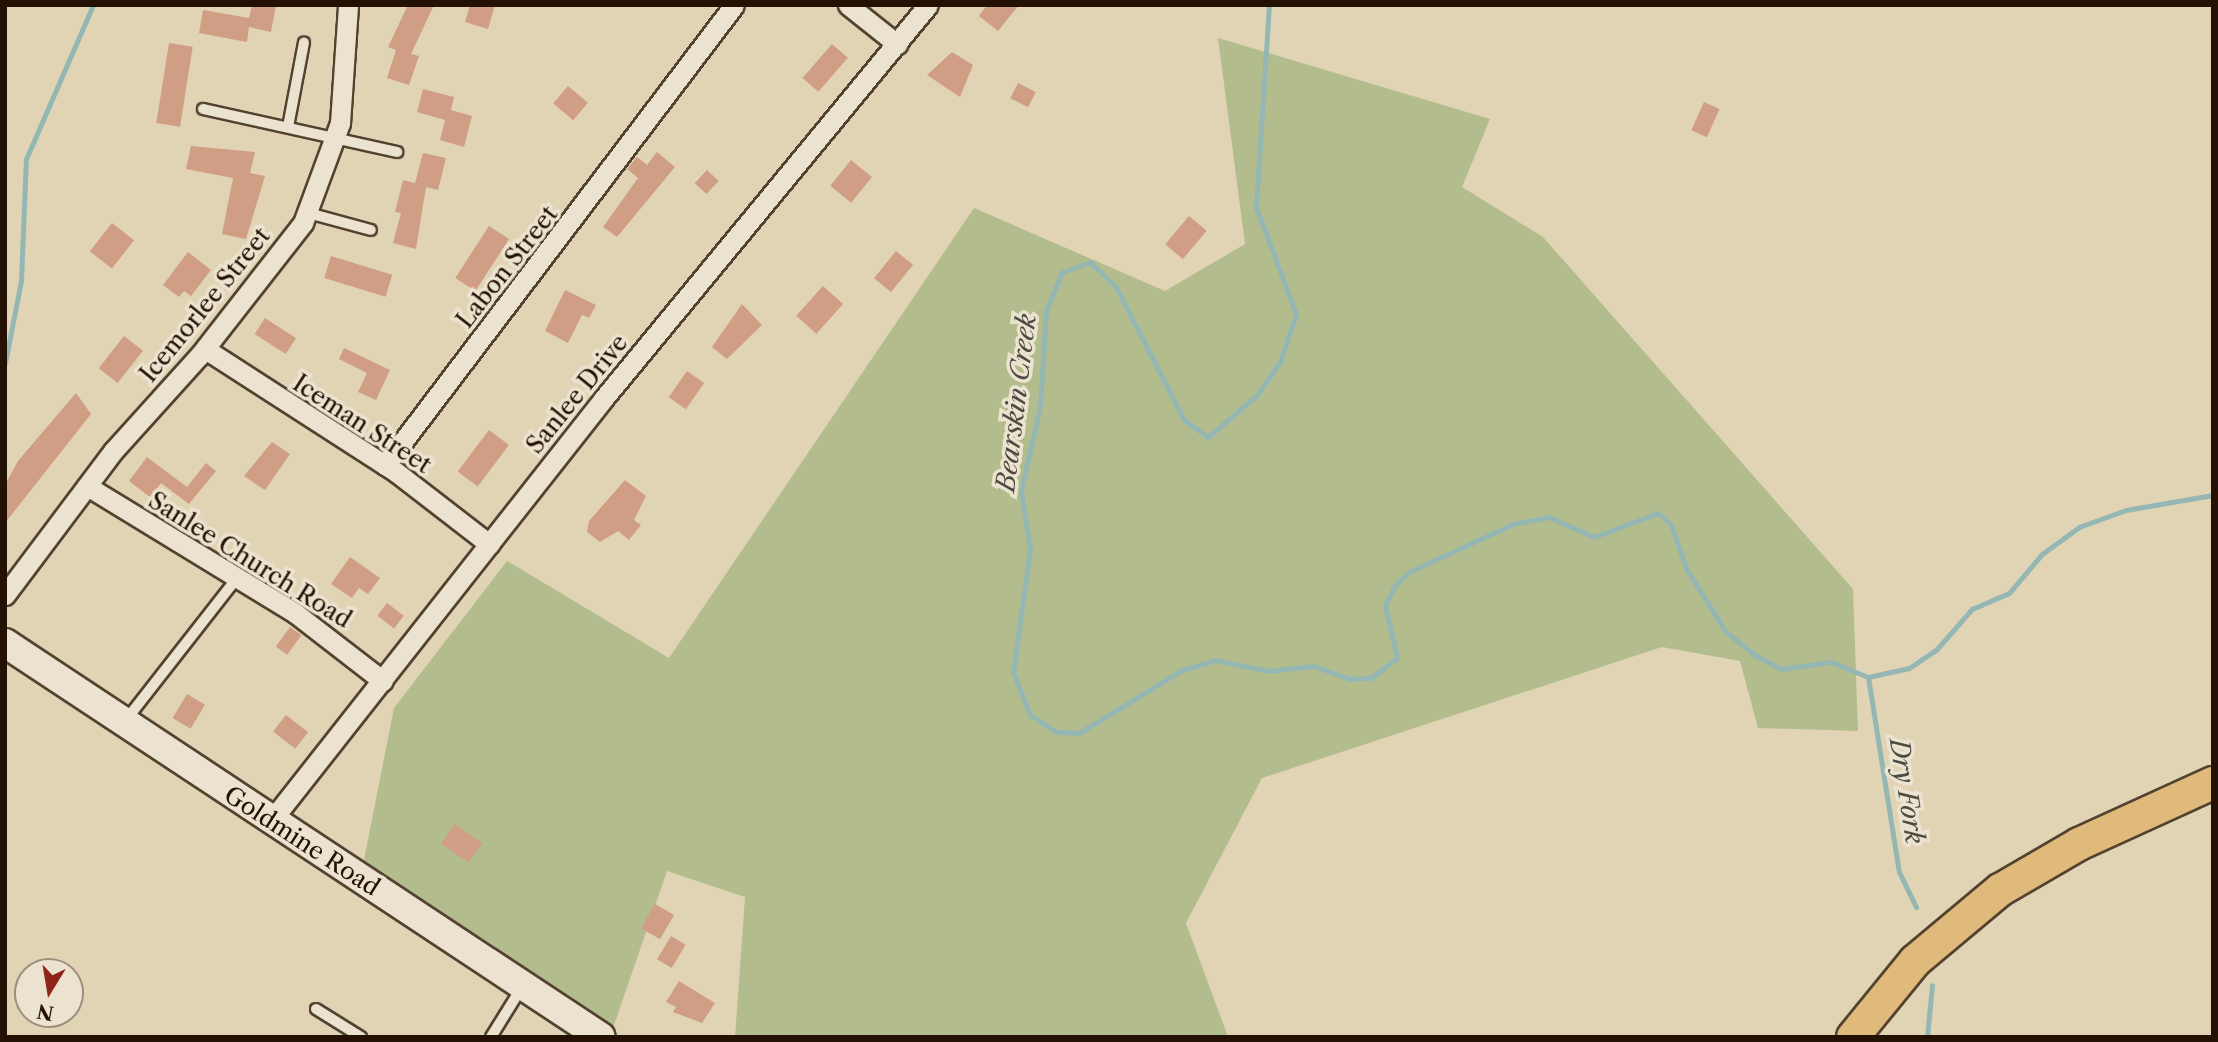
<!DOCTYPE html>
<style>
body{margin:0}
#map{position:relative;width:2218px;height:1042px;overflow:hidden;background:#e0d4b5;font-family:"Libre Caslon Text",serif}
div>[style]{position:absolute}
[style*='--x']{left:calc(var(--x)*1px);top:calc(var(--y)*1px);width:calc(var(--w)*1px);rotate:calc(var(--a)*1deg)}
.green>*{inset:0;background:#b3bc8d}
.stream>*{height:5px;margin:-2.5px;padding:0 2.5px;transform-origin:2.5px;border-radius:2.5px;background:#95b7b4}
.building>*{inset:0;background:#d09d85;transform-origin:0 0}
.roads{filter:drop-shadow(2px 0 #534230) drop-shadow(-2px 0 #534230) drop-shadow(0 2px #534230) drop-shadow(0 -2px #534230)}
.service>*{height:10px;margin:-5px;padding:0 5px;transform-origin:5px;border-radius:5px;background:#ebe3cf}
.minor>*{height:19px;margin:-9.5px;padding:0 9.5px;transform-origin:9.5px;border-radius:9.5px;background:#ebe3cf}
.secondary>*{height:28px;margin:-14px;padding:0 14px;transform-origin:14px;border-radius:14px;background:#ebe3cf}
.primary>*{height:32px;margin:-16px;padding:0 16px;transform-origin:16px;border-radius:16px;background:#e0ba7a}
span{translate:-50% -50%;white-space:nowrap;text-align:center;line-height:1.15;-webkit-text-stroke:7px #ebe3cf;paint-order:stroke}
.street-label{font-size:24px;color:#241103}
.water-label{font-size:26px;color:#4c4b41;font-style:italic}
.frame{position:absolute;inset:0;border:7px solid #241103;pointer-events:none}
.north{position:absolute;left:14px;top:958px;width:70px;height:70px;box-sizing:border-box;background:#ebe3cf;border:2px solid #9b8f7d;border-radius:50%;rotate:191deg;font-size:19px;font-weight:700;line-height:28px;text-align:center;color:#241103}
.north::after{content:'';display:block;margin:auto;width:24px;height:32px;background:#8f2418;clip-path:polygon(50% 0,100% 100%,50% 72%,0 100%)}
</style>
<div id="map">
<div class="green">
<i style="clip-path:polygon(1218px 38px,1490px 119px,1462px 187px,1543px 237px,1853px 589px,1858px 731px,1758px 728px,1740px 661px,1662px 647px,1262px 778px,1186px 923px,1228px 1037px,735px 1037px,745px 897px,667px 871px,613px 1028px,363px 865px,394px 708px,507px 561px,669px 658px,974px 208px,1165px 291px,1245px 244px)"></i>
</div>
<div class="stream">
<i style="--x:1269;--y:5;--w:202;--a:93.7"></i>
<i style="--x:1256;--y:207;--w:114;--a:69.5"></i>
<i style="--x:1296;--y:314;--w:51;--a:108.4"></i>
<i style="--x:1280;--y:362;--w:40;--a:124.9"></i>
<i style="--x:1257;--y:395;--w:65;--a:139.4"></i>
<i style="--x:1208;--y:437;--w:29;--a:-145"></i>
<i style="--x:1184;--y:420;--w:149;--a:-117.1"></i>
<i style="--x:1116;--y:287;--w:36;--a:-136"></i>
<i style="--x:1090;--y:262;--w:30;--a:160"></i>
<i style="--x:1062;--y:272;--w:42;--a:112.3"></i>
<i style="--x:1046;--y:311;--w:95;--a:93.6"></i>
<i style="--x:1040;--y:406;--w:87;--a:102.6"></i>
<i style="--x:1021;--y:491;--w:60;--a:81.3"></i>
<i style="--x:1030;--y:550;--w:123;--a:97.9"></i>
<i style="--x:1013;--y:672;--w:46;--a:68.4"></i>
<i style="--x:1030;--y:715;--w:31;--a:33"></i>
<i style="--x:1056;--y:732;--w:23;--a:2"></i>
<i style="--x:1079;--y:733;--w:119;--a:-31.5"></i>
<i style="--x:1180;--y:671;--w:37;--a:-17"></i>
<i style="--x:1215;--y:660;--w:54;--a:11.7"></i>
<i style="--x:1268;--y:671;--w:46;--a:-6.2"></i>
<i style="--x:1314;--y:666;--w:37;--a:20"></i>
<i style="--x:1349;--y:679;--w:22;--a:-3"></i>
<i style="--x:1371;--y:678;--w:33;--a:-38"></i>
<i style="--x:1397;--y:658;--w:54;--a:-102.8"></i>
<i style="--x:1385;--y:605;--w:22;--a:-63"></i>
<i style="--x:1395;--y:585;--w:19;--a:-43"></i>
<i style="--x:1409;--y:572;--w:115;--a:-24.8"></i>
<i style="--x:1513;--y:524;--w:37;--a:-11"></i>
<i style="--x:1549;--y:517;--w:49;--a:24"></i>
<i style="--x:1594;--y:537;--w:68;--a:-20.6"></i>
<i style="--x:1658;--y:513;--w:18;--a:43"></i>
<i style="--x:1671;--y:525;--w:46;--a:70.8"></i>
<i style="--x:1686;--y:568;--w:74;--a:58.2"></i>
<i style="--x:1725;--y:631;--w:36;--a:39"></i>
<i style="--x:1753;--y:654;--w:32;--a:28"></i>
<i style="--x:1781;--y:669;--w:50;--a:-8"></i>
<i style="--x:1831;--y:662;--w:40;--a:22"></i>
<i style="--x:1868;--y:677;--w:42;--a:-12.4"></i>
<i style="--x:1909;--y:668;--w:32;--a:-34"></i>
<i style="--x:1936;--y:650;--w:55;--a:-48.7"></i>
<i style="--x:1972;--y:609;--w:40;--a:-23.4"></i>
<i style="--x:2009;--y:593;--w:51;--a:-49.8"></i>
<i style="--x:2042;--y:554;--w:46;--a:-36.1"></i>
<i style="--x:2079;--y:527;--w:50;--a:-19.9"></i>
<i style="--x:2126;--y:510;--w:88;--a:-9.8"></i>
<i style="--x:5;--y:363;--w:84;--a:-79"></i>
<i style="--x:21;--y:281;--w:122;--a:-87.7"></i>
<i style="--x:26;--y:159;--w:168;--a:-66.5"></i>
<i style="--x:1868;--y:677;--w:197;--a:81"></i>
<i style="--x:1899;--y:872;--w:39;--a:64"></i>
<i style="--x:1927;--y:1037;--w:52;--a:-84.5"></i>
</div>
<div class="building">
<i style="clip-path:polygon(252px 5px,276px 5px,271px 32px,249px 27px,247px 42px,199px 33px,203px 10px,249px 18px)"></i>
<i style="clip-path:polygon(408px 5px,434px 5px,411px 54px,419px 56px,409px 85px,387px 78px,396px 50px,388px 47px)"></i>
<i style="clip-path:polygon(470px 5px,495px 5px,488px 29px,465px 22px)"></i>
<i style="clip-path:polygon(987px 5px,1019px 5px,998px 31px,979px 16px)"></i>
<i style="left:169px;top:43px;width:24px;height:81px;rotate:9deg"></i>
<i style="left:832px;top:44px;width:21px;height:45px;rotate:41deg"></i>
<i style="clip-path:polygon(952px 52px,973px 65px,960px 97px,927px 75px)"></i>
<i style="left:1018px;top:83px;width:20px;height:17px;rotate:27deg"></i>
<i style="left:568px;top:86px;width:26px;height:23px;rotate:40deg"></i>
<i style="clip-path:polygon(423px 89px,454px 97px,451px 110px,472px 116px,464px 147px,440px 140px,445px 120px,417px 112px)"></i>
<i style="left:1704px;top:102px;width:17px;height:31px;rotate:24deg"></i>
<i style="clip-path:polygon(191px 146px,255px 152px,250px 173px,265px 176px,246px 239px,222px 234px,233px 178px,186px 169px)"></i>
<i style="clip-path:polygon(657px 152px,675px 167px,617px 237px,603px 227px,638px 178px,627px 169px,637px 157px,647px 165px)"></i>
<i style="clip-path:polygon(423px 153px,446px 158px,438px 190px,426px 187px,416px 249px,393px 243px,401px 213px,395px 212px,403px 180px,415px 183px)"></i>
<i style="left:851px;top:160px;width:27px;height:33px;rotate:39deg"></i>
<i style="left:707px;top:170px;width:16px;height:18px;rotate:43deg"></i>
<i style="left:1189px;top:216px;width:23px;height:37px;rotate:40deg"></i>
<i style="left:112px;top:223px;width:28px;height:36px;rotate:38deg"></i>
<i style="left:489px;top:226px;width:24px;height:62px;rotate:33deg"></i>
<i style="left:896px;top:251px;width:22px;height:35px;rotate:39deg"></i>
<i style="clip-path:polygon(188px 252px,211px 270px,191px 296px,184px 291px,179px 297px,163px 285px)"></i>
<i style="left:331px;top:256px;width:64px;height:23px;rotate:17deg"></i>
<i style="left:823px;top:286px;width:27px;height:40px;rotate:42deg"></i>
<i style="clip-path:polygon(565px 290px,596px 305px,589px 318px,582px 315px,568px 343px,545px 331px)"></i>
<i style="clip-path:polygon(742px 304px,762px 325px,727px 359px,712px 347px)"></i>
<i style="left:265px;top:318px;width:37px;height:19px;rotate:33deg"></i>
<i style="left:124px;top:336px;width:24px;height:41px;rotate:38deg"></i>
<i style="clip-path:polygon(344px 348px,390px 370px,376px 400px,358px 392px,367px 373px,339px 359px)"></i>
<i style="left:687px;top:371px;width:21px;height:32px;rotate:35deg"></i>
<i style="clip-path:polygon(76px 393px,91px 414px,5px 523px,5px 485px,18px 461px)"></i>
<i style="left:489px;top:430px;width:25px;height:52px;rotate:37deg"></i>
<i style="clip-path:polygon(272px 442px,290px 454px,265px 490px,244px 476px)"></i>
<i style="clip-path:polygon(147px 457px,187px 487px,206px 463px,216px 471px,189px 504px,161px 483px,150px 497px,129px 481px)"></i>
<i style="clip-path:polygon(625px 480px,646px 496px,634px 520px,641px 525px,629px 540px,618px 531px,600px 542px,587px 532px,589px 521px)"></i>
<i style="clip-path:polygon(350px 557px,380px 578px,368px 594px,359px 588px,352px 598px,331px 584px)"></i>
<i style="left:387px;top:603px;width:21px;height:16px;rotate:37deg"></i>
<i style="left:290px;top:627px;width:14px;height:24px;rotate:36deg"></i>
<i style="left:187px;top:694px;width:21px;height:28px;rotate:31deg"></i>
<i style="left:286px;top:715px;width:28px;height:21px;rotate:38deg"></i>
<i style="left:455px;top:824px;width:33px;height:24px;rotate:35deg"></i>
<i style="left:655px;top:904px;width:22px;height:28px;rotate:30deg"></i>
<i style="left:671px;top:936px;width:17px;height:27px;rotate:31deg"></i>
<i style="clip-path:polygon(679px 981px,715px 1003px,702px 1023px,673px 1012px,676px 1007px,666px 1002px)"></i>
</div>
<div class="roads">
<div class="service">
<i style="--x:203;--y:109;--w:199;--a:12.5"></i>
<i style="--x:288;--y:127;--w:86;--a:-79.3"></i>
<i style="--x:308;--y:213;--w:65;--a:15.1"></i>
<i style="--x:126;--y:720;--w:180;--a:-52"></i>
<i style="--x:316;--y:1009;--w:53;--a:31.9"></i>
<i style="--x:491;--y:1037;--w:59;--a:-58.2"></i>
</div>
<div class="minor">
<i style="--x:848;--y:5;--w:63;--a:38.5"></i>
<i style="--x:205;--y:349;--w:227;--a:32.8"></i>
<i style="--x:396;--y:472;--w:118;--a:37.7"></i>
<i style="--x:385;--y:465;--w:577;--a:-52.81"></i>
<i style="--x:87;--y:486;--w:244;--a:31.4"></i>
<i style="--x:295;--y:613;--w:111;--a:37.7"></i>
<i style="--x:5;--y:595;--w:181;--a:-53.1"></i>
<i style="--x:114;--y:450;--w:127;--a:-47.9"></i>
<i style="--x:199;--y:356;--w:169;--a:-52"></i>
<i style="--x:303;--y:223;--w:107;--a:-69.7"></i>
<i style="--x:340;--y:123;--w:118;--a:-86.1"></i>
<i style="--x:271;--y:821;--w:538;--a:-51.79"></i>
<i style="--x:604;--y:398;--w:509;--a:-50.5"></i>
</div>
<div class="secondary">
<i style="--x:5;--y:643;--w:714;--a:33.47"></i>
</div>
<div class="primary">
<i style="--x:1853;--y:1037;--w:98;--a:-50.8"></i>
<i style="--x:1915;--y:961;--w:111;--a:-39.9"></i>
<i style="--x:2000;--y:890;--w:91;--a:-30.2"></i>
<i style="--x:2079;--y:844;--w:147;--a:-24.5"></i>
</div>
</div>
<div class="street-label">
<span style="left:507px;top:267px;rotate:-52deg">Labon Street</span>
<span style="left:205px;top:305px;rotate:-51deg">Icemorlee Street</span>
<span style="left:577px;top:394px;rotate:-51deg">Sanlee Drive</span>
<span style="left:362px;top:424px;rotate:33deg">Iceman Street</span>
<span style="left:250px;top:560px;rotate:32deg">Sanlee Church Road</span>
<span style="left:302px;top:841px;rotate:33deg">Goldmine Road</span>
</div>
<div class="water-label">
<span style="left:1017px;top:403px;rotate:-83deg">Bearskin Creek</span>
<span style="left:1906px;top:791px;rotate:81deg">Dry Fork</span>
</div>
<div class="frame"></div>
<div class="north">N</div>
</div>
